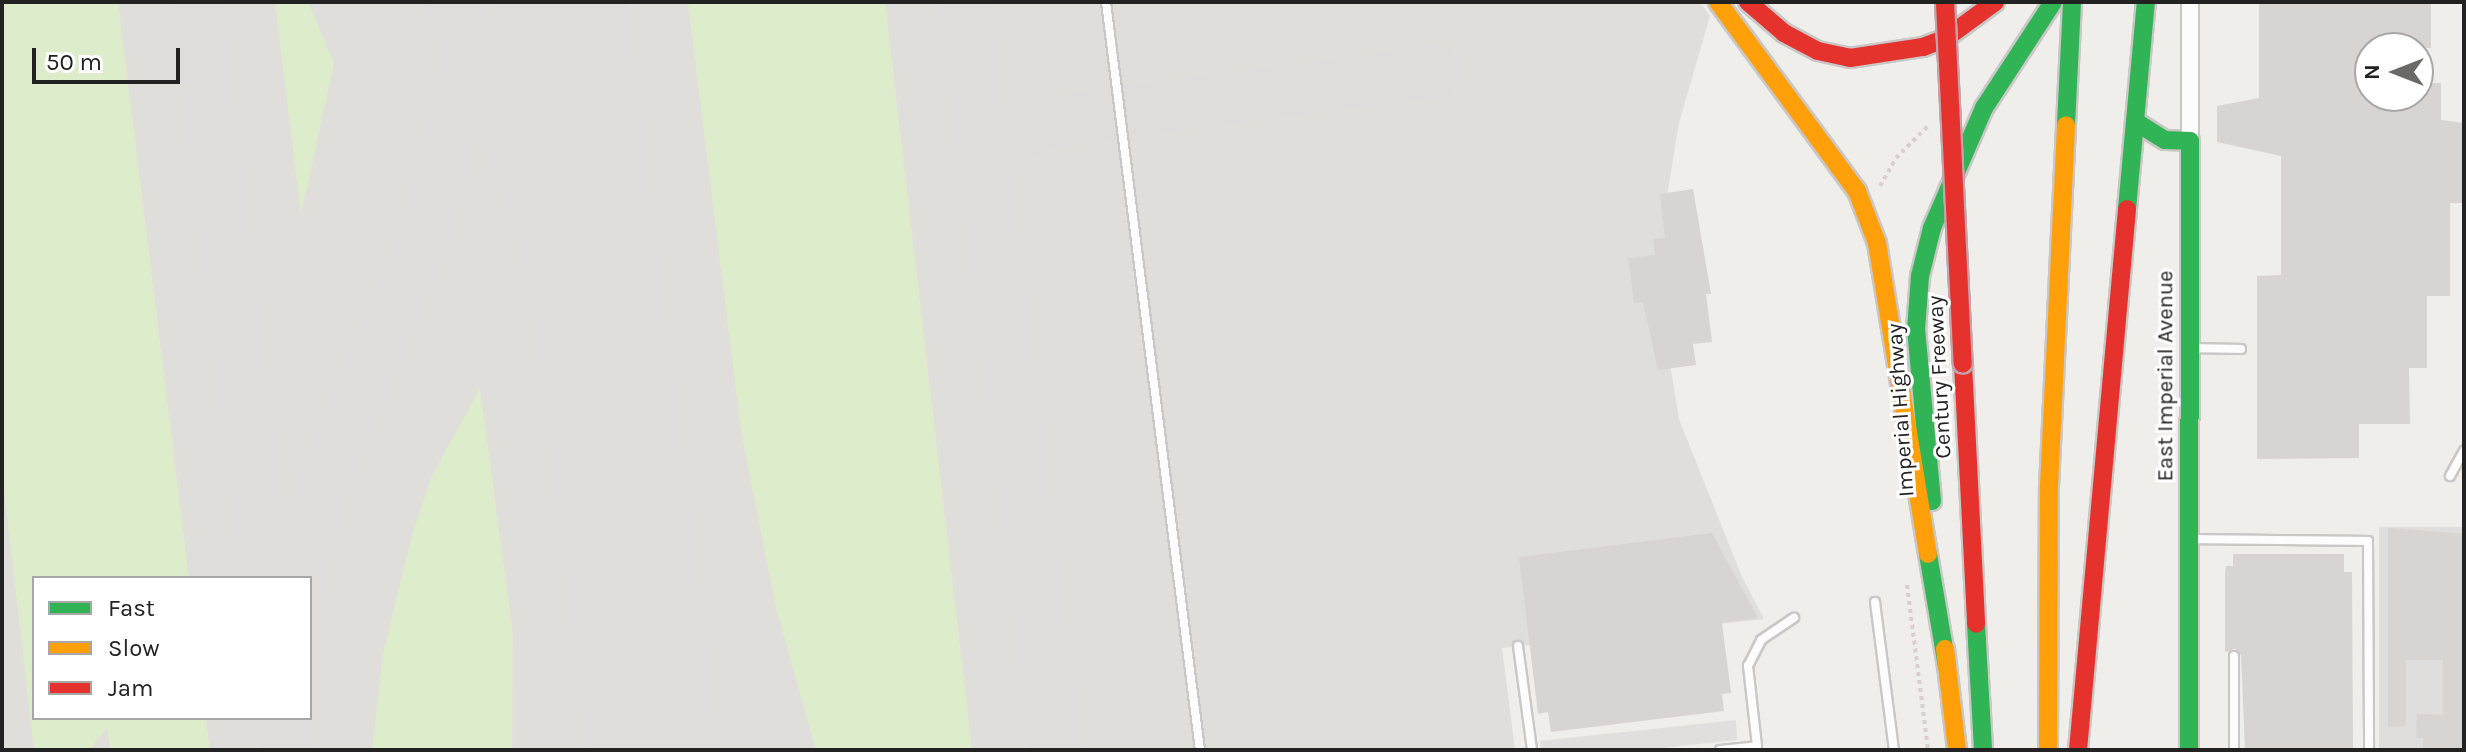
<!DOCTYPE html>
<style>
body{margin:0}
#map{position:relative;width:2466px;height:752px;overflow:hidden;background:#f0eeeb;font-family:Karla,sans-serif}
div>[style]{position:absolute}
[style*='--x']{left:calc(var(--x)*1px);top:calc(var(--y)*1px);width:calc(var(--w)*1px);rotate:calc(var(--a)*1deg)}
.residential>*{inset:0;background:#dfdedc;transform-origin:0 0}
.airport>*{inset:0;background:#e0deda}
.grass>*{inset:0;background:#ddeccb}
.parking>*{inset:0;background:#e0dfde}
.taxiway>*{height:54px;margin:-27px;padding:0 27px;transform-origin:27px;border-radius:27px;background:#dedddc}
.runway>*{height:134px;margin:-67px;padding:0 67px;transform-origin:67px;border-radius:67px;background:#dedddc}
.building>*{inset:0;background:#d7d4d2}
.path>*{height:4px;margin-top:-2px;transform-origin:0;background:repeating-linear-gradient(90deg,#dccecd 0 4px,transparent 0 8px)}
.roads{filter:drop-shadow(2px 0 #c9c8c7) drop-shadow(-2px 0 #c9c8c7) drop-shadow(0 2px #c9c8c7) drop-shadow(0 -2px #c9c8c7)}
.lane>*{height:8px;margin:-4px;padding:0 4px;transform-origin:4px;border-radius:4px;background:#fdfcfc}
.street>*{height:16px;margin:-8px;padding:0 8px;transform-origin:8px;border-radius:8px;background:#fdfcfc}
.fast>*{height:18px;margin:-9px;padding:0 9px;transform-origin:9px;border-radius:9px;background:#30b455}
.slow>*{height:18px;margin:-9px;padding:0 9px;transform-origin:9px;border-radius:9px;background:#ff9f0a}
.jam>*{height:18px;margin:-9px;padding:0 9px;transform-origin:9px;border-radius:9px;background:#e5322d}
.bridges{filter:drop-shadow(2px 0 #c5a2ac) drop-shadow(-2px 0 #c5a2ac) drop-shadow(0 2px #c5a2ac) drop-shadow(0 -2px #c5a2ac)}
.jam-bridge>*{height:18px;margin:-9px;padding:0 9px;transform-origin:9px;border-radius:9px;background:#e5322d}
span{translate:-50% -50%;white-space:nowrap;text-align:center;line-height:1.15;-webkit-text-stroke:6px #fff;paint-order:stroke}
.street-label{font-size:22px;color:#222}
.frame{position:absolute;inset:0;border:4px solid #222;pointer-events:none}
.legend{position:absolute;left:32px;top:576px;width:280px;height:144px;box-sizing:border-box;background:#fff;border:2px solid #a7a7a7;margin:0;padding:10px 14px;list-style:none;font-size:24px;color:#222}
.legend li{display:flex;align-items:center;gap:16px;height:40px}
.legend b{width:40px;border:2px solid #a7a7a7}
.north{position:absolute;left:2354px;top:32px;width:80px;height:80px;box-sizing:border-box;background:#fff;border:2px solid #a7a7a7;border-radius:50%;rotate:270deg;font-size:22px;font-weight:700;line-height:32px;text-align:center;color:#222}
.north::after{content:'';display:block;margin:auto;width:28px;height:36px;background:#6a6968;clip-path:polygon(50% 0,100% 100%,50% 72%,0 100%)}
.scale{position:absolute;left:32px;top:48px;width:148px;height:36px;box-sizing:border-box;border:4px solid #222;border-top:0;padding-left:10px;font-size:24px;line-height:28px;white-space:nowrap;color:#222;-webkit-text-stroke:6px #fff;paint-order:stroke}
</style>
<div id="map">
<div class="residential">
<i style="left:2379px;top:527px;width:85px;height:223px"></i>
</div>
<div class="airport">
<i style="clip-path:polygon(evenodd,2px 2px,1700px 2px,1710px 16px,1679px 123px,1667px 196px,1677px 280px,1657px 284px,1679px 419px,1742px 577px,1764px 619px,1502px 648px,1515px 750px,2px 750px,2px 2px,34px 578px,310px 578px,310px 718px,34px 718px,34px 578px)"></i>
</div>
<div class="grass">
<i style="clip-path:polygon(2px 2px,118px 2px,189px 578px,34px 578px,34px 718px,206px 718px,210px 750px,110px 750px,107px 727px,90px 750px,34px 750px,2px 471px)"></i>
<i style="clip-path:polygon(275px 2px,308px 2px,334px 63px,301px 215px)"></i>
<i style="clip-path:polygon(688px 2px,885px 2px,972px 750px,816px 750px,776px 608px,741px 431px)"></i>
<i style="clip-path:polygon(480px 388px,513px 635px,512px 750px,372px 750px,383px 654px,412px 535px,431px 478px)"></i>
</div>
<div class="parking">
<i style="clip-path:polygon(1736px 720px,1737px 740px,1643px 750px,1541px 750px,1540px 741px)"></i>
</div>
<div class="taxiway">
<i style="--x:196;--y:2;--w:580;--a:83.07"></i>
<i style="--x:451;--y:2;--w:201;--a:67.1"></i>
<i style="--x:529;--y:187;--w:148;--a:74.3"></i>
<i style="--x:569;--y:329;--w:342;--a:77.7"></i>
<i style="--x:964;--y:2;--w:754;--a:82.99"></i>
<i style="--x:987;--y:191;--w:27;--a:-75"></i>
<i style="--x:994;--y:165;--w:29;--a:-56"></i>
<i style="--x:1010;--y:141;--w:38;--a:-29"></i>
<i style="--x:1043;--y:123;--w:396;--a:-7.5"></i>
<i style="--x:300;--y:578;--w:106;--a:-75.8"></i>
<i style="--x:326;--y:475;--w:260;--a:-67.6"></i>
<i style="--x:425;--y:235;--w:203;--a:-76.3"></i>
<i style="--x:655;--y:615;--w:139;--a:75.5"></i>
<i style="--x:623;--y:622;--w:128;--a:88.2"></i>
<i style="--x:283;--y:718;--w:32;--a:83"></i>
</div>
<div class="runway">
<i style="--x:561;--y:2;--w:754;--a:82.99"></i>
</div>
<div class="building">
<i style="clip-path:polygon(2259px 2px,2431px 2px,2431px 48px,2370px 48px,2370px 96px,2418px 96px,2418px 83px,2441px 83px,2441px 120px,2464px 123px,2464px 203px,2450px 203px,2450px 296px,2427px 296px,2427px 368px,2409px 368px,2410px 424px,2359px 424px,2359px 458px,2257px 459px,2257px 276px,2281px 275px,2281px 156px,2217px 142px,2217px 106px,2259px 98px)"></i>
<i style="clip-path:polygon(1693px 189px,1711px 294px,1706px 294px,1712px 342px,1693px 344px,1696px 365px,1658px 370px,1643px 302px,1634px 303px,1628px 258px,1655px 255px,1653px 239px,1665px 238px,1660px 194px)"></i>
<i style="clip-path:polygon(2388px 528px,2464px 534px,2464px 749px,2423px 749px,2423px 738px,2416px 738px,2417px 714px,2443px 715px,2443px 660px,2406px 660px,2406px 726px,2388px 727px)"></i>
<i style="clip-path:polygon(1712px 533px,1758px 618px,1722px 623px,1731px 693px,1722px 694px,1724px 711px,1551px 732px,1548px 712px,1538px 714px,1519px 557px)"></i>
<i style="clip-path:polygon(2233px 554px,2344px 554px,2344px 572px,2352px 572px,2353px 750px,2245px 750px,2241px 655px,2235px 649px,2225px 652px,2225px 573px,2226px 566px,2233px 566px)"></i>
</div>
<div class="path">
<i style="--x:1880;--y:186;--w:32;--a:-60"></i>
<i style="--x:1896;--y:158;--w:47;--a:-45"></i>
<i style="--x:1907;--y:585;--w:166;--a:82.7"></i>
</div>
<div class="roads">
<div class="lane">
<i style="--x:1106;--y:2;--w:754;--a:82.84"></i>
<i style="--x:2191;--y:348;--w:50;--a:1.1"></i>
<i style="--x:2450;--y:476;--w:29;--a:-61"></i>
<i style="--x:2190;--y:539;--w:178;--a:0.6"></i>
<i style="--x:2368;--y:541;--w:209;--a:89.7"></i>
<i style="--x:1875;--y:602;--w:149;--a:82.7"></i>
<i style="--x:1518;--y:646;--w:105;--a:82.3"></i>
<i style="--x:1720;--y:750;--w:37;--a:-6"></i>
<i style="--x:1757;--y:746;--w:81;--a:-96.4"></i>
<i style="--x:1748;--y:666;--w:29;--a:-63"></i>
<i style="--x:1761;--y:640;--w:40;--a:-34"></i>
<i style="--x:2234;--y:750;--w:94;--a:-90"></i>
</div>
<div class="street">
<i style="--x:2190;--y:2;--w:139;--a:90"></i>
</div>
<div class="fast">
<i style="--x:2136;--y:122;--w:34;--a:32"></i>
<i style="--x:2165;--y:140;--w:25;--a:2"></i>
<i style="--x:2066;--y:125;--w:123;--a:-87.2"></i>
<i style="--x:2127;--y:209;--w:208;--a:-84.8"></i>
<i style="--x:1932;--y:501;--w:172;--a:-95.3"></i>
<i style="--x:1916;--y:330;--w:54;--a:-85.8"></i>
<i style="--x:1920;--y:276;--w:49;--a:-76"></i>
<i style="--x:1932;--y:228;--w:131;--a:-66.6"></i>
<i style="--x:1984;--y:108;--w:126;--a:-56.9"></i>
<i style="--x:1928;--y:554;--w:114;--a:80.4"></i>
<i style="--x:1976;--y:624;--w:126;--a:86.8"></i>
<i style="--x:2189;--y:750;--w:609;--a:-89.91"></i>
</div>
<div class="slow">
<i style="--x:1718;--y:2;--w:235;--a:53.7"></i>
<i style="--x:1857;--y:191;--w:56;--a:69"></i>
<i style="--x:1877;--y:243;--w:315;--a:80.7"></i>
<i style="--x:1945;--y:649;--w:102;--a:83.2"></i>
<i style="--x:2048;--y:750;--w:263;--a:-89.8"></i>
<i style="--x:2049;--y:487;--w:362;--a:-87.3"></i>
</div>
<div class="jam">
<i style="--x:1748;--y:2;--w:48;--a:40.7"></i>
<i style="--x:1784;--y:33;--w:38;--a:28"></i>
<i style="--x:1818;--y:51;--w:33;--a:12"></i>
<i style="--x:1850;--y:58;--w:74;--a:-8.6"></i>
<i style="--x:1923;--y:47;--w:25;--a:-21"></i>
<i style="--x:1946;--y:38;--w:61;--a:-36.3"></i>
<i style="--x:1963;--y:364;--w:260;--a:87.1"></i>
<i style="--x:2078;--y:750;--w:543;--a:-84.82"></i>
</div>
</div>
<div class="bridges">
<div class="jam-bridge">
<i style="--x:1945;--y:2;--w:362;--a:87.2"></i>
</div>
</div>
<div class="street-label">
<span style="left:2166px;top:376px;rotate:-90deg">East Imperial Avenue</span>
<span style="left:1940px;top:377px;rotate:-93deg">Century Freeway</span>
<span style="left:1901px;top:410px;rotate:-94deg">Imperial Highway</span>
</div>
<div class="frame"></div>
<ul class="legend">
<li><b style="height:10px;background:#30b455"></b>Fast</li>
<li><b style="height:10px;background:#ff9f0a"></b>Slow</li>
<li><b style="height:10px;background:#e5322d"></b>Jam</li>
</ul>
<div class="north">N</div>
<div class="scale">50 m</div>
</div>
